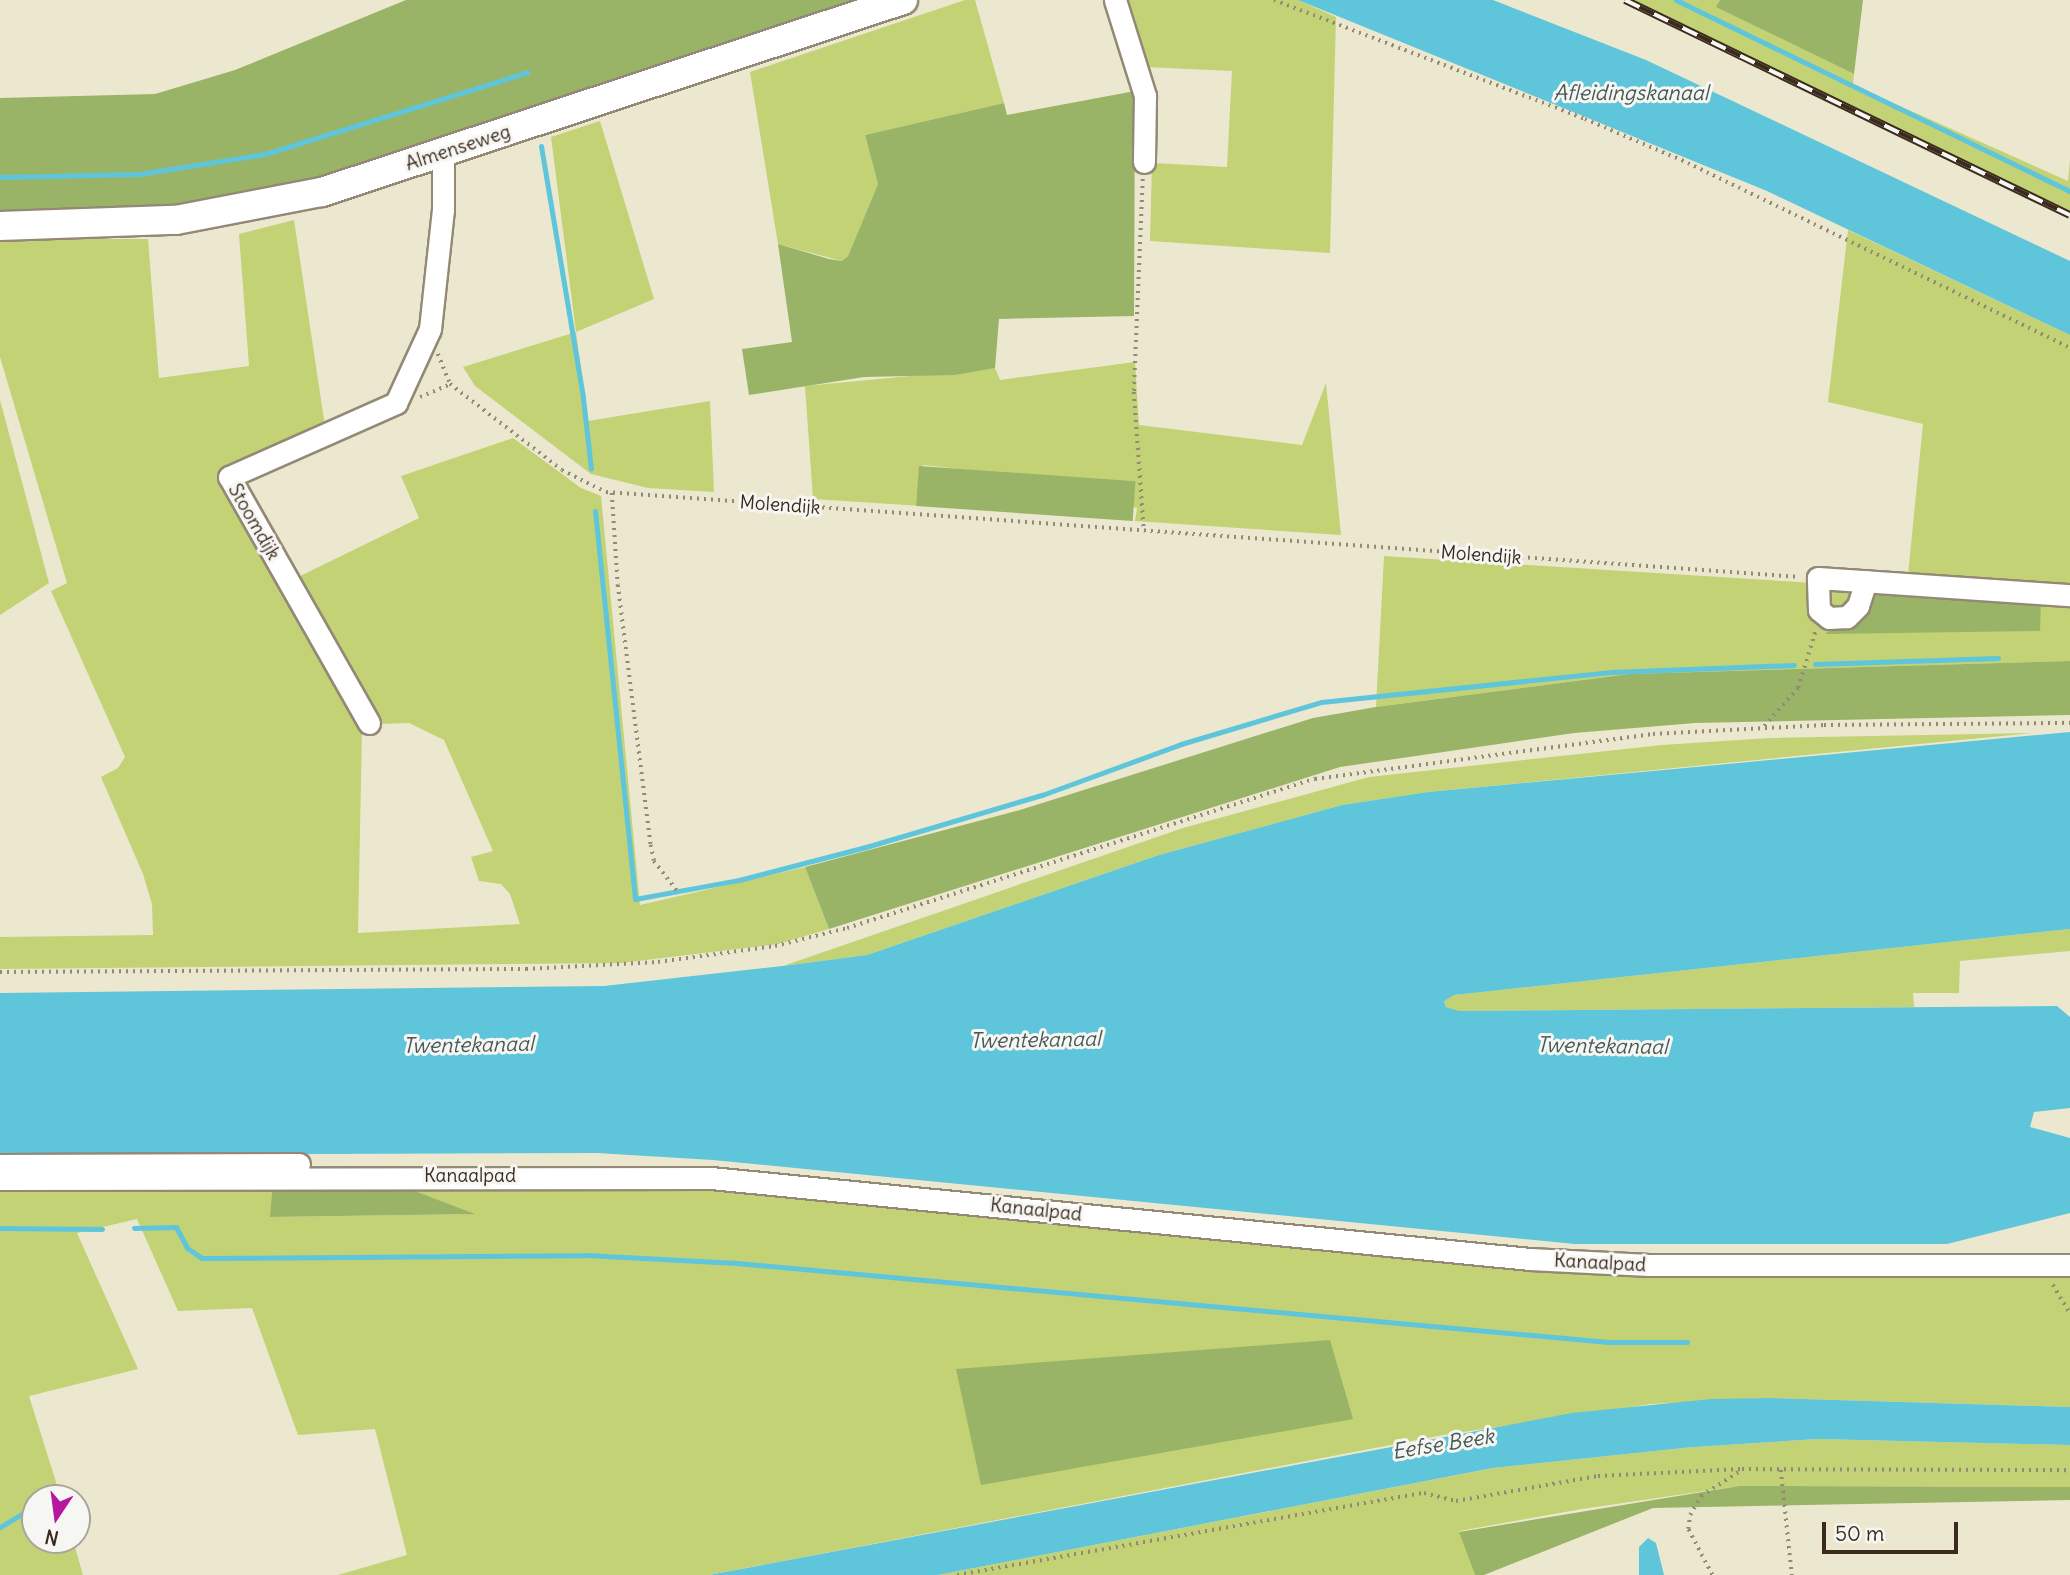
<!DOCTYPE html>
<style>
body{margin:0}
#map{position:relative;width:2070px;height:1575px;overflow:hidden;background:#ece8cf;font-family:Delius,sans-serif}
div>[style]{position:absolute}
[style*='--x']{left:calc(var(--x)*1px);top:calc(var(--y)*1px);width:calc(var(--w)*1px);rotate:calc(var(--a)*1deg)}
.green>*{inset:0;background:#c2d275}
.forest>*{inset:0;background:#99b466;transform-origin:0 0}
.water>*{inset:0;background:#5ec5db}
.stream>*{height:5px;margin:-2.5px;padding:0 2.5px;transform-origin:2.5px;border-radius:2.5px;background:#5ec5db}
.path>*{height:3.5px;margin-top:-1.75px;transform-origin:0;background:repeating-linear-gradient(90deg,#948976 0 2px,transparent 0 7px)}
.roads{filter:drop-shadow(2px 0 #948976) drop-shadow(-2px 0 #948976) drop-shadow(0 2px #948976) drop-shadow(0 -2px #948976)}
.minor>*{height:21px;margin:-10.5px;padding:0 10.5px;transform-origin:10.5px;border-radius:10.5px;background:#fff}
.major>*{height:28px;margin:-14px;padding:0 14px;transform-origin:14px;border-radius:14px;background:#fff}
.rail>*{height:8px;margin-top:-4px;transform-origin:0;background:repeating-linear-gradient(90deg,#f6f6f2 0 16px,#3b2a1e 0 32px);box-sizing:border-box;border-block:2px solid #3b2a1e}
span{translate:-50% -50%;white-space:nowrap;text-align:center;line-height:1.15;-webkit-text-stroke:6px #f6f6f2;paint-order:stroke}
.street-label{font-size:19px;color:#3b2a1e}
.water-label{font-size:21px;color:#465857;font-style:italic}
.north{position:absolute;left:21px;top:1484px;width:70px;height:70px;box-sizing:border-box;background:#f6f6f2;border:2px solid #aba49d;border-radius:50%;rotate:193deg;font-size:19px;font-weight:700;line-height:28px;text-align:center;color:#3b2a1e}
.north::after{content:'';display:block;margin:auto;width:24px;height:32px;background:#b5179e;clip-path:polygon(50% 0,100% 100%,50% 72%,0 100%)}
.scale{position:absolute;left:1822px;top:1522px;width:136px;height:32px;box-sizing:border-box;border:4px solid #3b2a1e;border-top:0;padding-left:9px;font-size:21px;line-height:24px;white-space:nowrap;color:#3b2a1e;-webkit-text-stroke:5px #f6f6f2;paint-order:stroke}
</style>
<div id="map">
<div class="green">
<i style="clip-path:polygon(965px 0,975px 0,1004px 103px,865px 135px,878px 184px,848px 256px,842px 261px,778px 244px,750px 72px)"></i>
<i style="clip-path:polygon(1120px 0,1298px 0,1336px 17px,1330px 253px,1150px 241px,1152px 163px,1227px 167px,1232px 71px,1146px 67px)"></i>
<i style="clip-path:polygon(1628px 0,1720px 0,1717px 7px,1854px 74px,1853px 85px,2068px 181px,2070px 160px,2070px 212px)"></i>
<i style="clip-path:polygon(600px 121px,654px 299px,576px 332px,588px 421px,710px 401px,714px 492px,648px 488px,591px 474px,475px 386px,463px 367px,576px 332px,551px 137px)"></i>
<i style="clip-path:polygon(294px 220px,325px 426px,221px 476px,362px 730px,358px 933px,520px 924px,510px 894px,501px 884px,479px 881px,471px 857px,493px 851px,444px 740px,409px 723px,380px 724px,294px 579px,419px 518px,401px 476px,513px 438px,581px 488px,601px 496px,640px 905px,805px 867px,829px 929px,778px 944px,621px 963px,0 969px,0 937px,153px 935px,152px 904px,143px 874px,101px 777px,118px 768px,125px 757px,51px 591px,67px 583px,0 357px,0 239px,148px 239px,159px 378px,249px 366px,239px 234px)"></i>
<i style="clip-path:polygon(1848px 230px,2070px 335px,2070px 587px,1908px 575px,1923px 424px,1828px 402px)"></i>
<i style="clip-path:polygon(1135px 362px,1139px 425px,1302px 445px,1326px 383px,1341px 535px,1135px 521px,1137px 508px,1016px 475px,923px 465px,922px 506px,813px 499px,805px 386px,995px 368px,1000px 380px)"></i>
<i style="clip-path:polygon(0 400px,49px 583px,0 615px)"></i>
<i style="clip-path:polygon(1384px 556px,1814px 583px,1817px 615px,2039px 631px,2041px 603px,2070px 605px,2070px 661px,1629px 674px,1376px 707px)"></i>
<i style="clip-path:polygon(1830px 587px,1849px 589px,1852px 599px,1843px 611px,1828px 606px)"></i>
<i style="clip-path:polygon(2033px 733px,1428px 792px,1342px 805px,1159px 855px,867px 955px,783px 966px,1183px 828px,1369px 777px,1662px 745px,1770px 738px)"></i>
<i style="clip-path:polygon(2070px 929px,2070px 951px,1960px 961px,1959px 993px,1913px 993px,1914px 1007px,1458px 1011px,1446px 1007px,1444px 1000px,1453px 995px)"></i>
<i style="clip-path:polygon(391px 1182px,676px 1185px,1316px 1244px,2070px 1270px,2070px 1407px,1770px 1398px,1651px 1404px,1443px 1435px,709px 1575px,338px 1575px,407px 1555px,375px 1429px,298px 1435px,252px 1308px,178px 1311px,137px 1219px,77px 1233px,138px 1369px,29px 1396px,61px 1498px,35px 1498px,35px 1540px,73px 1540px,83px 1575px,0 1575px,0 1186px,273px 1183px,271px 1217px,473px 1214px)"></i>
<i style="clip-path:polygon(1818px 1439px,2070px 1445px,2070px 1487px,1739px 1486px,1582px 1509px,1459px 1531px,1475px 1575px,938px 1575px,1494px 1468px,1693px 1447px)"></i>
</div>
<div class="forest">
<i style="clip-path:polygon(406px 0,861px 0,331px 179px,190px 209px,0 214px,0 98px,155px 94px,235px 70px)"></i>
<i style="clip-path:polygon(1720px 0,1863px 0,1854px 74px,1716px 7px)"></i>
<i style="clip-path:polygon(1135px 91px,1134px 316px,999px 319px,995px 368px,954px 375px,864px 377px,749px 395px,742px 349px,792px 342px,778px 244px,829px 259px,842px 261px,848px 256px,878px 184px,865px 135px,1004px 103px,1007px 115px)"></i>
<i style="left:919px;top:466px;width:217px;height:40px;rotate:4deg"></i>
<i style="clip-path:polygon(1879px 590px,2041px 603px,2040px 631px,1825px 634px)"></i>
<i style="clip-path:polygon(2070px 661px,2070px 715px,1695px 723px,1574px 733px,1340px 767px,829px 929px,805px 867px,1020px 810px,1313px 718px,1376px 707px,1629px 674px)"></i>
<i style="clip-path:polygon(391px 1182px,475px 1214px,270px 1217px,273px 1183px)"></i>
<i style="clip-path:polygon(1330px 1340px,1353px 1419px,981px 1485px,956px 1369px)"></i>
<i style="clip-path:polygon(1739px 1486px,2070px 1487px,2070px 1500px,1653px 1508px,1484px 1575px,1475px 1575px,1459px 1532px)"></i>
</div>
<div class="water">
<i style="clip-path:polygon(1298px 0,1493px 0,1646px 60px,2070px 261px,2070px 335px,1767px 191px)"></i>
<i style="clip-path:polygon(2070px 732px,2070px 929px,1454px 995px,1444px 1001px,1446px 1007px,1459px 1011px,2057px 1006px,2070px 1017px,2070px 1108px,2034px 1112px,2030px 1127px,2070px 1138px,2070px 1213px,1947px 1244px,1575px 1244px,713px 1160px,597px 1153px,0 1155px,0 993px,604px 986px,783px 966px,867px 955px,1159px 855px,1342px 805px,1428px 792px)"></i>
<i style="clip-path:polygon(1770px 1398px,2070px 1407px,2070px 1445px,1818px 1439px,1693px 1447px,1493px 1468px,938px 1575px,709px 1575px,1572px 1413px,1711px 1399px)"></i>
<i style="clip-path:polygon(1648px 1538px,1656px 1543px,1664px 1575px,1639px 1575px,1639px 1547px)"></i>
</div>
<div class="stream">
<i style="--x:1676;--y:0;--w:438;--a:25.9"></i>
<i style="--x:541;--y:146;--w:255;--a:80.5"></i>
<i style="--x:583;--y:398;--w:71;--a:83.6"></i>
<i style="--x:0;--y:177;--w:139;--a:-1.2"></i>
<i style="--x:139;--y:174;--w:128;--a:-9"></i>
<i style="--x:265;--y:154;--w:275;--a:-17.3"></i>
<i style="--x:595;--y:511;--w:390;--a:84.1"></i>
<i style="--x:635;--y:899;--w:106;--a:-10.4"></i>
<i style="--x:739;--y:880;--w:131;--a:-14.6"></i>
<i style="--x:866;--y:847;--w:184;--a:-16.5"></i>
<i style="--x:1042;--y:795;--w:148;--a:-20.1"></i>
<i style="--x:1181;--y:744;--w:146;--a:-16.7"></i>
<i style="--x:1321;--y:702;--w:293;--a:-5.9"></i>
<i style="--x:1612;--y:672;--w:182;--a:-2.2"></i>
<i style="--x:1815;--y:664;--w:183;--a:-1.9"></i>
<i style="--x:0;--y:1228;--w:102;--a:0.6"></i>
<i style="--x:134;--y:1228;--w:42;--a:-1.4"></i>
<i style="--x:176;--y:1227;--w:24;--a:62"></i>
<i style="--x:187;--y:1248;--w:18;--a:34"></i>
<i style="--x:202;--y:1258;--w:385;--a:-0.4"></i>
<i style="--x:587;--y:1255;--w:150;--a:3.1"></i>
<i style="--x:737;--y:1263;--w:875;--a:5.18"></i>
<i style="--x:1608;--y:1342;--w:79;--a:0"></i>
<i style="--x:48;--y:1498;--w:15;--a:-32"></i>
<i style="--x:0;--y:1527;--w:41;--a:-31"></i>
</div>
<div class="path">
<i style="--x:1274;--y:0;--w:333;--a:20.9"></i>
<i style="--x:1585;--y:119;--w:112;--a:23.1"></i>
<i style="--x:1688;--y:163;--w:424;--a:25.8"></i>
<i style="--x:1143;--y:179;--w:213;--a:92.4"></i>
<i style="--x:1134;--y:392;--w:138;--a:85.9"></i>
<i style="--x:438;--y:354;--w:32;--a:68"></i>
<i style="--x:450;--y:384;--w:141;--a:37.5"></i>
<i style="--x:562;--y:470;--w:49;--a:26.6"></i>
<i style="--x:606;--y:492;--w:1197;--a:4.07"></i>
<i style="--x:420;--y:397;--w:33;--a:-23"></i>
<i style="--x:612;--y:493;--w:92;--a:86.3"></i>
<i style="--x:618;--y:585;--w:262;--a:82.8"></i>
<i style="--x:651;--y:845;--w:16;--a:79"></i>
<i style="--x:654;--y:861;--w:41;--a:52"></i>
<i style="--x:1764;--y:726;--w:51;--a:-48.2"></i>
<i style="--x:1798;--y:688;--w:59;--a:-73.1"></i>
<i style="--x:0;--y:972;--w:526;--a:-0.33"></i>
<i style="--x:526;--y:969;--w:132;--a:-3"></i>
<i style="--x:658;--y:962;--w:118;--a:-7.8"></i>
<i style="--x:775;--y:946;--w:74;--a:-14"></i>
<i style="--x:847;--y:928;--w:491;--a:-17.7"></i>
<i style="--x:1315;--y:779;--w:341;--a:-7.6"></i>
<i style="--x:1653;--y:734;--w:171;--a:-3"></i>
<i style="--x:1824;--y:725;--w:246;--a:-0.5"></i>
<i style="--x:2053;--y:1285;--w:33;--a:59"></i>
<i style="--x:1781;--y:1470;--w:106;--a:84"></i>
<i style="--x:957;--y:1575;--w:474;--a:-10"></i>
<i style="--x:1424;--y:1493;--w:33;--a:14"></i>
<i style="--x:1456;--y:1501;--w:144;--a:-10"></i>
<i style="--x:1598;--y:1476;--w:144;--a:-2.8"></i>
<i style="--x:1742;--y:1469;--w:328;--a:0.2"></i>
<i style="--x:1712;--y:1575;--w:52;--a:-117.6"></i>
<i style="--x:1688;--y:1529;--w:14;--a:-82"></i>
<i style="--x:1690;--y:1515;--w:22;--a:-60"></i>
<i style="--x:1701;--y:1496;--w:46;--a:-32.7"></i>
</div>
<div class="roads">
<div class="minor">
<i style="--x:1115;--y:0;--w:101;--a:72.6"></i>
<i style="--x:1145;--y:96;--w:66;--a:90.9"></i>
<i style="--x:1866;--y:581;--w:26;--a:108"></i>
<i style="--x:1858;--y:606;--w:16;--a:135"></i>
<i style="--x:1847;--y:617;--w:18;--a:177"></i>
<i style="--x:1829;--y:618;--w:13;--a:-141"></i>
<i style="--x:1819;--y:610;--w:32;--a:-92"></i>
<i style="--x:1818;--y:578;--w:253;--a:3.9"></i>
<i style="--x:369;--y:723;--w:283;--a:-119.6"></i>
<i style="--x:229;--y:477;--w:183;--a:-23.9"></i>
<i style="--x:396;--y:403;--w:81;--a:-65.3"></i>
<i style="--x:430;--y:329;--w:120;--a:-83.8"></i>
<i style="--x:443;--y:210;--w:57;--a:-90"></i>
<i style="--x:0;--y:1165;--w:299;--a:-0.2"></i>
<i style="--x:0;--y:1179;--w:711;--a:-0.08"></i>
<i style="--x:711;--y:1178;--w:823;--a:5.65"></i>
<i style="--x:1530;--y:1259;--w:119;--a:2.9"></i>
<i style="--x:1649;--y:1265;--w:421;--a:0"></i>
</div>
<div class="major">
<i style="--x:0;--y:226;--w:176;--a:-2"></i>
<i style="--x:176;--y:220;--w:149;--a:-10.9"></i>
<i style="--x:322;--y:192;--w:612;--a:-18.29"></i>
</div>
</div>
<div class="rail">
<i style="--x:1625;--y:0;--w:494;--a:25.8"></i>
</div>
<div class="street-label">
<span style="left:458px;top:148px;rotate:-18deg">Almenseweg</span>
<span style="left:780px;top:505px;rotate:4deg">Molendijk</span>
<span style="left:254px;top:522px;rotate:60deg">Stoomdijk</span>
<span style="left:1481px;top:555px;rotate:4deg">Molendijk</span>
<span style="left:470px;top:1176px">Kanaalpad</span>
<span style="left:1036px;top:1210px;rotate:6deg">Kanaalpad</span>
<span style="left:1600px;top:1263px;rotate:3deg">Kanaalpad</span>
</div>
<div class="water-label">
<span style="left:1631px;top:93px">Afleidingskanaal</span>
<span style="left:1035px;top:1040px;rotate:-1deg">Twentekanaal</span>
<span style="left:468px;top:1045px;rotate:-1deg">Twentekanaal</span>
<span style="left:1602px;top:1046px;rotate:1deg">Twentekanaal</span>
<span style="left:1443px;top:1444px;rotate:-9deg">Eefse Beek</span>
</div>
<div class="north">N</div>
<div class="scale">50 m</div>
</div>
